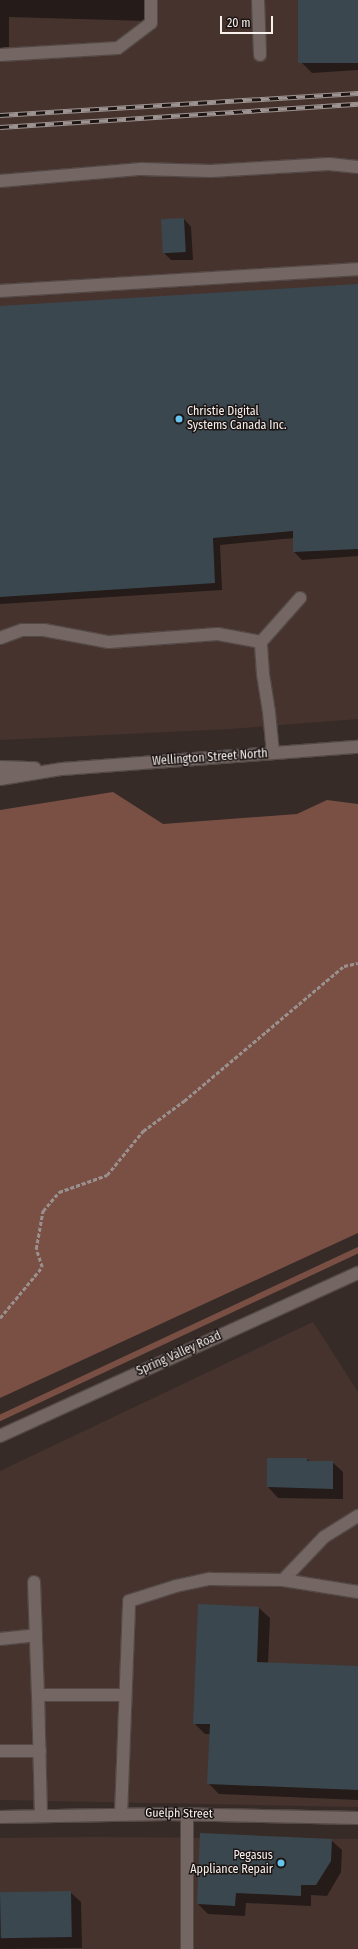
<!DOCTYPE html>
<style>
body{margin:0}
#map{position:relative;width:358px;height:1949px;overflow:hidden;background:#372b28;font-family:"Fira Sans Condensed",sans-serif}
div>[style]{position:absolute}
[style*='--x']{left:calc(var(--x)*1px);top:calc(var(--y)*1px);width:calc(var(--w)*1px);rotate:calc(var(--a)*1deg)}
.built>*{inset:0;background:#46332e}
.forest>*{inset:0;background:#7a5045}
.shadow>*{inset:0;background:#0007}
.stream>*{height:5.5px;margin:-2.75px;padding:0 2.75px;transform-origin:2.75px;border-radius:2.75px;background:#794f44}
.building>*{inset:0;background:#3b474e;transform-origin:0 0}
.path>*{height:2.5px;margin-top:-1.25px;transform-origin:0;background:repeating-linear-gradient(90deg,#9a908d 0 4px,transparent 0 6px)}
.roads{filter:drop-shadow(1px 0 #534946) drop-shadow(-1px 0 #534946) drop-shadow(0 1px #534946) drop-shadow(0 -1px #534946)}
.minor>*{height:12px;margin:-6px;padding:0 6px;transform-origin:6px;border-radius:6px;background:#746662}
.rail>*{height:4.5px;margin-top:-2.25px;transform-origin:0;background:repeating-linear-gradient(90deg,#1b1514 0 9px,#9d9390 0 18px);box-sizing:border-box;border-block:1px solid #9d9390}
.dots>*{width:11px;height:11px;translate:-50% -50%;box-sizing:border-box;border:2px solid #1b1514;border-radius:50%}
span{translate:-50% -50%;white-space:nowrap;text-align:center;line-height:1.15;-webkit-text-stroke:3px #1b1514;paint-order:stroke}
.poi-label{font-size:12px;color:#f8f0ed}
.left{translate:0 -50%;text-align:left}
.right{translate:-100% -50%;text-align:right}
.street-label{font-size:12px;color:#f8f0ed}
.scale{position:absolute;left:220px;top:16px;width:53px;height:18px;box-sizing:border-box;border:2px solid #f8f0ed;border-top:0;padding-left:5px;font-size:12px;line-height:14px;white-space:nowrap;color:#f8f0ed;-webkit-text-stroke:3px #1b1514;paint-order:stroke}
</style>
<div id="map">
<div class="built">
<i style="clip-path:polygon(0 0,358px 0,358px 719px,229px 729px,0 740px)"></i>
<i style="clip-path:polygon(313px 1322px,358px 1392px,358px 1807px,0 1800px,0 1471px)"></i>
<i style="clip-path:polygon(95px 1837px,358px 1839px,358px 1949px,0 1949px,0 1838px)"></i>
</div>
<div class="forest">
<i style="clip-path:polygon(113px 792px,163px 824px,297px 814px,327px 800px,358px 804px,358px 1233px,0 1398px,0 810px)"></i>
</div>
<div class="shadow">
<i style="clip-path:polygon(0 0,147px 0,147px 21px,9px 17px,9px 54px,0 54px)"></i>
<i style="clip-path:polygon(299px 0,358px 0,358px 70px,312px 73px,302px 63px)"></i>
<i style="clip-path:polygon(184px 219px,191px 227px,193px 260px,171px 260px,164px 253px,162px 220px)"></i>
<i style="clip-path:polygon(358px 285px,358px 556px,302px 560px,294px 552px,294px 538px,220px 545px,222px 590px,0 604px,0 307px)"></i>
<i style="clip-path:polygon(307px 1459px,310px 1462px,332px 1462px,343px 1472px,343px 1499px,278px 1498px,268px 1487px)"></i>
<i style="clip-path:polygon(199px 1605px,259px 1608px,270px 1618px,268px 1663px,358px 1667px,358px 1800px,219px 1794px,208px 1783px,210px 1734px,205px 1734px,194px 1723px)"></i>
<i style="clip-path:polygon(331px 1840px,342px 1850px,341px 1872px,327px 1896px,311px 1895px,311px 1906px,246px 1903px,245px 1916px,208px 1914px,198px 1904px)"></i>
<i style="clip-path:polygon(70px 1892px,81px 1902px,82px 1948px,0 1949px,0 1893px)"></i>
</div>
<div class="stream">
<i style="--x:0;--y:1418;--w:395;--a:-25.1"></i>
</div>
<div class="building">
<i style="left:298px;top:0;width:60px;height:63px"></i>
<i style="left:184px;top:218px;width:34px;height:23px;rotate:87deg"></i>
<i style="clip-path:polygon(358px 284px,358px 549px,293px 552px,293px 531px,213px 538px,215px 583px,0 597px,0 306px)"></i>
<i style="clip-path:polygon(267px 1458px,307px 1458px,307px 1461px,333px 1461px,333px 1489px,267px 1487px)"></i>
<i style="clip-path:polygon(198px 1604px,259px 1607px,257px 1662px,358px 1666px,358px 1790px,207px 1784px,210px 1724px,193px 1724px)"></i>
<i style="clip-path:polygon(200px 1833px,332px 1839px,331px 1861px,316px 1885px,301px 1885px,301px 1896px,236px 1893px,235px 1906px,197px 1904px)"></i>
<i style="left:71px;top:1891px;width:46px;height:71px;rotate:89deg"></i>
</div>
<div class="path">
<i style="--x:0;--y:1318;--w:66;--a:-50.5"></i>
<i style="--x:42;--y:1267;--w:19;--a:-108"></i>
<i style="--x:36;--y:1249;--w:39;--a:-80"></i>
<i style="--x:43;--y:1211;--w:25;--a:-50"></i>
<i style="--x:59;--y:1192;--w:51;--a:-19.5"></i>
<i style="--x:107;--y:1175;--w:57;--a:-50.7"></i>
<i style="--x:143;--y:1131;--w:51;--a:-36.2"></i>
<i style="--x:184;--y:1101;--w:209;--a:-40.2"></i>
<i style="--x:344;--y:966;--w:14;--a:-12"></i>
</div>
<div class="roads">
<div class="minor">
<i style="--x:258;--y:0;--w:55;--a:87.9"></i>
<i style="--x:0;--y:55;--w:118;--a:-3.4"></i>
<i style="--x:118;--y:48;--w:41;--a:-37.1"></i>
<i style="--x:151;--y:23;--w:23;--a:-90"></i>
<i style="--x:0;--y:181;--w:142;--a:-4.9"></i>
<i style="--x:141;--y:169;--w:70;--a:1.6"></i>
<i style="--x:211;--y:171;--w:118;--a:-3.4"></i>
<i style="--x:329;--y:164;--w:29;--a:6"></i>
<i style="--x:0;--y:291;--w:359;--a:-3.5"></i>
<i style="--x:0;--y:638;--w:23;--a:-20"></i>
<i style="--x:22;--y:630;--w:22;--a:0"></i>
<i style="--x:44;--y:630;--w:66;--a:10.5"></i>
<i style="--x:109;--y:642;--w:109;--a:-4.2"></i>
<i style="--x:218;--y:634;--w:44;--a:10.5"></i>
<i style="--x:273;--y:753;--w:41;--a:-95.6"></i>
<i style="--x:269;--y:712;--w:38;--a:-99"></i>
<i style="--x:263;--y:674;--w:32;--a:-94"></i>
<i style="--x:261;--y:642;--w:59;--a:-48.4"></i>
<i style="--x:0;--y:767;--w:35;--a:2"></i>
<i style="--x:0;--y:779;--w:63;--a:-9.2"></i>
<i style="--x:62;--y:769;--w:297;--a:-4.3"></i>
<i style="--x:0;--y:1436;--w:393;--a:-24.5"></i>
<i style="--x:283;--y:1580;--w:59;--a:-46.4"></i>
<i style="--x:324;--y:1537;--w:40;--a:-32"></i>
<i style="--x:34;--y:1582;--w:113;--a:88"></i>
<i style="--x:0;--y:1639;--w:36;--a:-6"></i>
<i style="--x:0;--y:1751;--w:40;--a:0"></i>
<i style="--x:121;--y:1814;--w:213;--a:-87.8"></i>
<i style="--x:129;--y:1601;--w:49;--a:-17.7"></i>
<i style="--x:176;--y:1586;--w:35;--a:-12"></i>
<i style="--x:210;--y:1579;--w:73;--a:0.8"></i>
<i style="--x:283;--y:1580;--w:76;--a:9.1"></i>
<i style="--x:187;--y:1814;--w:135;--a:90"></i>
<i style="--x:41;--y:1816;--w:121;--a:-91.4"></i>
<i style="--x:38;--y:1695;--w:87;--a:0"></i>
<i style="--x:0;--y:1817;--w:167;--a:-1"></i>
<i style="--x:167;--y:1814;--w:191;--a:1.2"></i>
</div>
</div>
<div class="rail">
<i style="--x:0;--y:115;--w:359;--a:-3.5"></i>
<i style="--x:0;--y:127;--w:359;--a:-3.7"></i>
</div>
<div class="dots">
<i style="left:179px;top:419px;background:#67c4ef"></i>
<i style="left:281px;top:1863px;background:#67c4ef"></i>
</div>
<div class="poi-label">
<span class="left" style="left:187px;top:419px">Christie Digital<br>Systems Canada Inc.</span>
<span class="right" style="left:273px;top:1863px">Pegasus<br>Appliance Repair</span>
</div>
<div class="street-label">
<span style="left:210px;top:758px;rotate:-4deg">Wellington Street North</span>
<span style="left:179px;top:1354px;rotate:-24deg">Spring Valley Road</span>
<span style="left:179px;top:1814px;rotate:1deg">Guelph Street</span>
</div>
<div class="scale">20 m</div>
</div>
